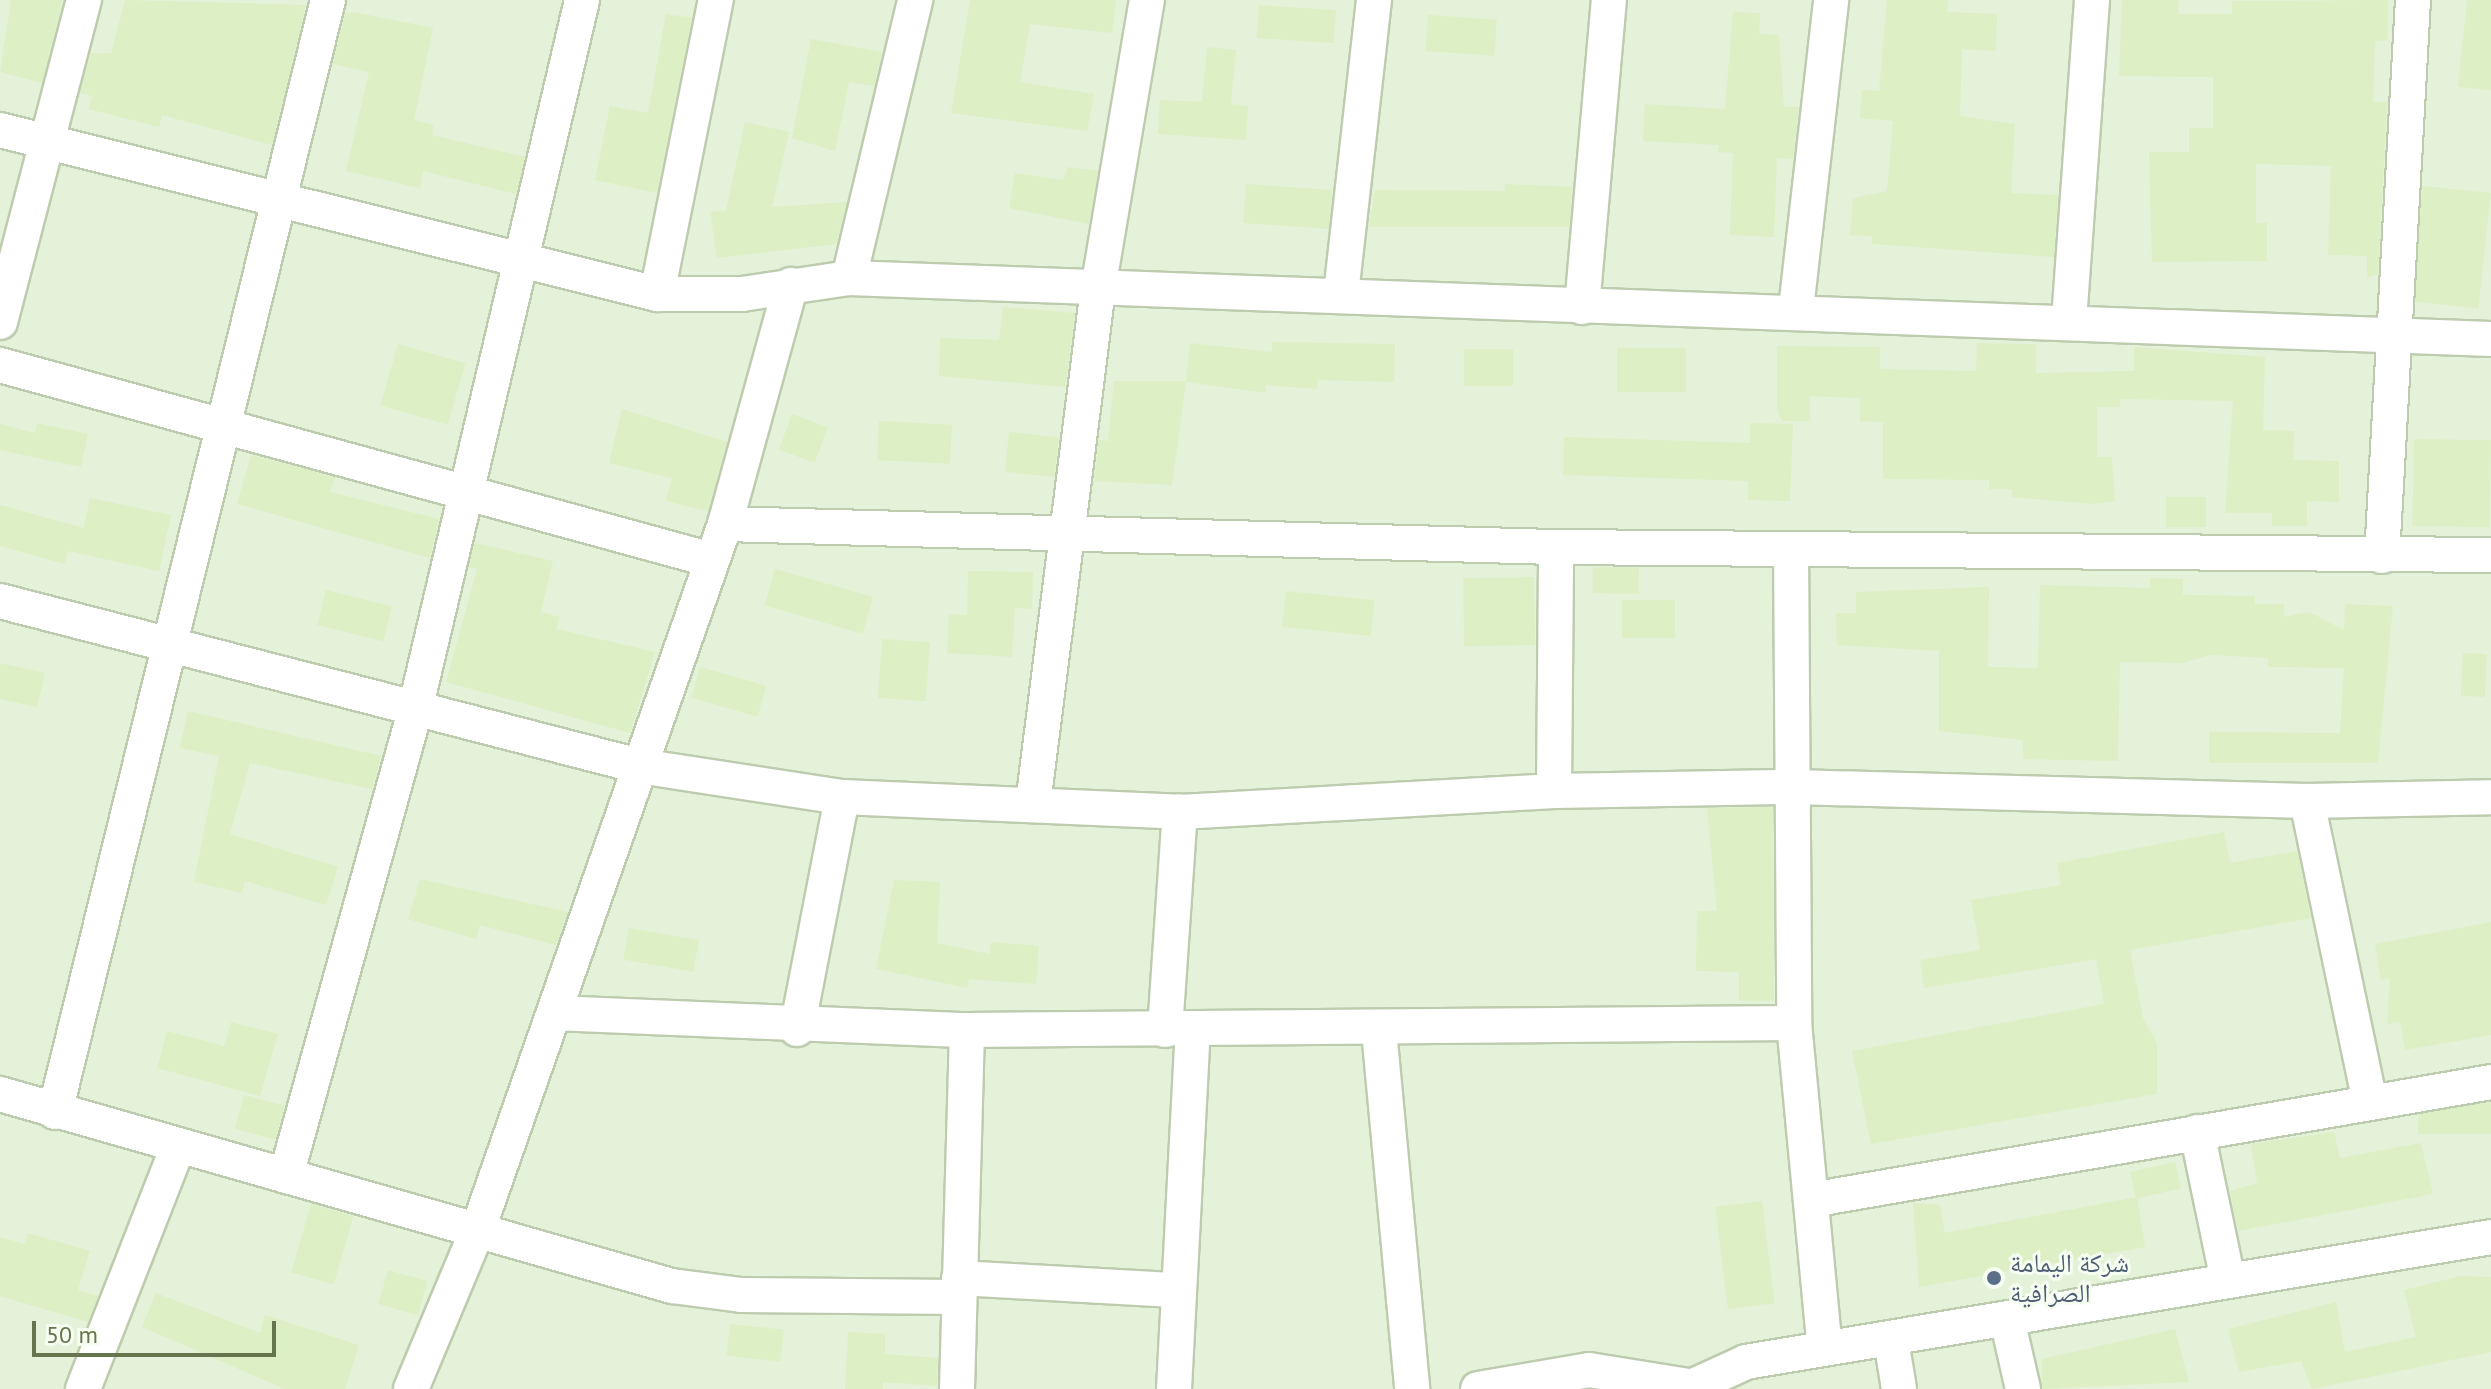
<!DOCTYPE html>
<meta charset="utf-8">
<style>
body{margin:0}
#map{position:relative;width:2491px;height:1389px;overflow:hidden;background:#f1fbea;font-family:"PT Sans","Noto Naskh Arabic",sans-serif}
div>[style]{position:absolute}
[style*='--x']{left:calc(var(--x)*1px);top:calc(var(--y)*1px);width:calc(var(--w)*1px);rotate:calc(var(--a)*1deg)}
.residential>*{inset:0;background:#e4f2d9;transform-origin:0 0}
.building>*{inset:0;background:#ddefc4;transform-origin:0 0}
.roads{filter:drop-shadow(2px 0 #bdcbae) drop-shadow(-2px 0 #bdcbae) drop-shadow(0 2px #bdcbae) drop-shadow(0 -2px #bdcbae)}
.minor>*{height:34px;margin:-17px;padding:0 17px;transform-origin:17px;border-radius:17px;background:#fff}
.dots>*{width:22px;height:22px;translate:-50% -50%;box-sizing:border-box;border:4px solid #f6fef1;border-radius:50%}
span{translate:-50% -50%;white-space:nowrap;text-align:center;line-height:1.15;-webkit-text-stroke:6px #f6fef1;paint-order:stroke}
.service-label{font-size:26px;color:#4e5e75}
.left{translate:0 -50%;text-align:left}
.scale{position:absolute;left:32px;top:1321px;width:244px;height:36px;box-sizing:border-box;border:4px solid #67754f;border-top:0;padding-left:10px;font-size:24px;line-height:28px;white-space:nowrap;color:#67754f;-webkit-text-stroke:6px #f6fef1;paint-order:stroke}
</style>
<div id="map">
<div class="residential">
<i style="left:0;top:0;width:2491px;height:1389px"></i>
</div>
<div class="building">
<i style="clip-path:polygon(11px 0,63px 0,42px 83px,0 72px)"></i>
<i style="clip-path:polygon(125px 0,306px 5px,272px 145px,162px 115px,159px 127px,89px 109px,92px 96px,80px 93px,91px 53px,111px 53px)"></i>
<i style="clip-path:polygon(970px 0,1116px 0,1112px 33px,1030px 24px,1020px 82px,1094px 94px,1087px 131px,951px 113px)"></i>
<i style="clip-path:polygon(1887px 0,1948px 0,1947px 12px,1997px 14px,1996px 51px,1962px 49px,1960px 116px,2015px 124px,2011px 193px,2058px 195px,2054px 257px,1872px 244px,1872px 236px,1850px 235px,1853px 198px,1887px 191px,1893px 121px,1860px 118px,1862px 90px,1879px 91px)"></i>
<i style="clip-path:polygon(2122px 0,2179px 0,2178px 14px,2232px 14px,2232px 1px,2388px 0,2387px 41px,2375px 41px,2373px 102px,2387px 102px,2378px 274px,2367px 278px,2367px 256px,2328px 255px,2331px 166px,2256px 164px,2256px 223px,2267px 223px,2267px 261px,2152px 262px,2149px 152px,2189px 152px,2189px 128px,2213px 128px,2213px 77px,2119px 76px)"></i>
<i style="clip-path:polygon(2467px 0,2491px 0,2491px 90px,2458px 87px)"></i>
<i style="left:1259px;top:5px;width:77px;height:33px;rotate:4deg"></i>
<i style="clip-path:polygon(354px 12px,433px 28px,414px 120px,434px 125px,432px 135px,525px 157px,516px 194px,423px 171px,420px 188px,346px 171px,369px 72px,333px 64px,345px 14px)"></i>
<i style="clip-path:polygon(1733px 12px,1760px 13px,1759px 34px,1779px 35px,1784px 107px,1799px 107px,1793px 159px,1777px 158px,1774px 237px,1730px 235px,1733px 153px,1718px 152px,1719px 145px,1643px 141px,1645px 104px,1725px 109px)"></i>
<i style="clip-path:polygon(666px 14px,692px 18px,657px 193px,595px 180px,610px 106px,648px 113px)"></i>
<i style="left:1428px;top:15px;width:69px;height:36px;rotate:4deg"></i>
<i style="clip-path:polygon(811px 39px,882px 52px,874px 86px,849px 82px,835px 151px,792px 138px)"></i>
<i style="clip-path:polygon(1207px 47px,1236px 50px,1231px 104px,1248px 106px,1246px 140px,1158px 134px,1160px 100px,1202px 102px)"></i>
<i style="clip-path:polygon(745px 122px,789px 132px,772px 207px,847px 202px,836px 244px,717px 258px,710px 212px,726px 211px)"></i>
<i style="clip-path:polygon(1068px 167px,1098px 171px,1089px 224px,1009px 208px,1015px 173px,1063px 180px)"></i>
<i style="left:1246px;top:184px;width:86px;height:39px;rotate:4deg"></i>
<i style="clip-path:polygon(1505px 184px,1572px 187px,1569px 227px,1369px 227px,1375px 190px,1505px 191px)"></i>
<i style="left:2423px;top:186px;width:68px;height:116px;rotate:6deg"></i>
<i style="clip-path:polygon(1003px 307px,1075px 313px,1065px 387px,939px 376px,940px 338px,999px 340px)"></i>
<i style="clip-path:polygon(1272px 342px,1395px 344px,1394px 382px,1318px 380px,1317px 389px,1265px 385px,1266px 393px,1186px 382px,1172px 485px,1094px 481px,1099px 440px,1108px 441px,1114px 381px,1186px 381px,1190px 343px,1272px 352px)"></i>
<i style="clip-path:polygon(1977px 343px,2036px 344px,2036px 373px,2134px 371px,2134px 347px,2265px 357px,2263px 430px,2294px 431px,2293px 460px,2339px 461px,2339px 502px,2307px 501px,2307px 526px,2272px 526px,2272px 513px,2225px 513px,2233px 401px,2120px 399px,2120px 407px,2097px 407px,2097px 457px,2112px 457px,2115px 501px,2093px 504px,2012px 497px,2012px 489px,1989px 489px,1989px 480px,1883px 479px,1883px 422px,1860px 421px,1860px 398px,1810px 396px,1810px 421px,1782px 421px,1777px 410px,1777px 346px,1880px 347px,1880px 369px,1976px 371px)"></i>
<i style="left:398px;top:344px;width:70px;height:64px;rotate:16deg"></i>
<i style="left:1686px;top:348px;width:44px;height:69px;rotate:90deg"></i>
<i style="left:1464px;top:349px;width:49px;height:37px"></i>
<i style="clip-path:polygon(622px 409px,727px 442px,708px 511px,666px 501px,672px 478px,609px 463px)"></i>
<i style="left:792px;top:414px;width:38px;height:38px;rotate:20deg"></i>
<i style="left:879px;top:421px;width:73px;height:39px;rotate:3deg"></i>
<i style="clip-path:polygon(37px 423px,88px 434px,81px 467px,0 450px,0 424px,35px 433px)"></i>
<i style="clip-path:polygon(1750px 423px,1793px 424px,1790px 501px,1748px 500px,1748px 481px,1563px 475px,1564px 437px,1750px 443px)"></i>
<i style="left:1009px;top:432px;width:50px;height:40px;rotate:6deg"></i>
<i style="left:2414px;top:439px;width:77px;height:87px;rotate:1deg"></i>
<i style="clip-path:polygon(251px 455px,335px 477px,330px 492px,439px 519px,430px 558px,237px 504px)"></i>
<i style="left:2166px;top:497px;width:40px;height:30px"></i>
<i style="clip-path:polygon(90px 498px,171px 515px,159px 571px,68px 551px,65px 564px,0 546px,0 505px,84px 528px)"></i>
<i style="clip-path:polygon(475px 543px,553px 561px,541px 612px,560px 617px,556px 629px,655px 652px,630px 733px,446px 682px,477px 569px,469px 567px)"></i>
<i style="left:1593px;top:567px;width:46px;height:26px;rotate:1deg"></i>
<i style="left:775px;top:569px;width:102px;height:38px;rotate:16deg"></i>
<i style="clip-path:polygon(968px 571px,1033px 572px,1032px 609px,1015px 608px,1012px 657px,947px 653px,949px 614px,967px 615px)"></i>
<i style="left:1534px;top:577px;width:68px;height:71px;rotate:89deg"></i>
<i style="clip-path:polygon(2150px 578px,2183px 579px,2183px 595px,2255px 596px,2255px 604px,2284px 604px,2284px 617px,2309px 612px,2344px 630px,2345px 604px,2393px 606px,2378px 763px,2209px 763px,2209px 732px,2340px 733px,2344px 668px,2268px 667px,2268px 658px,2210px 655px,2183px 663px,2120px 662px,2118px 761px,2023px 759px,2023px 740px,1939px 731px,1939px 651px,1837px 645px,1836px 613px,1856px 613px,1856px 592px,1989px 587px,1988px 667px,2038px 668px,2040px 585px,2150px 588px)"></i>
<i style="left:326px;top:590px;width:68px;height:36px;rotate:14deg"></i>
<i style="left:1286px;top:591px;width:89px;height:36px;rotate:6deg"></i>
<i style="left:1622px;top:600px;width:53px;height:38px"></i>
<i style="left:882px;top:639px;width:48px;height:59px;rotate:4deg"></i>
<i style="left:2487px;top:654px;width:43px;height:24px;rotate:93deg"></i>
<i style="clip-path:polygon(0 663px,45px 673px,37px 707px,0 699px)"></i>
<i style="left:700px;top:667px;width:69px;height:32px;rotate:16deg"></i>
<i style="clip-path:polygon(188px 711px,381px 756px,372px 789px,250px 763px,230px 834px,338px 867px,326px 905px,245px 881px,242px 893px,194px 882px,219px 756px,180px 748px)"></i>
<i style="clip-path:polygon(1773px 807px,1774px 1001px,1739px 1001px,1739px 972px,1696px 971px,1697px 911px,1717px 911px,1707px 808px)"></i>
<i style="clip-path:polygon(2224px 832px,2230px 863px,2297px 851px,2311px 918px,2130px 950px,2143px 1018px,2157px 1044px,2157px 1094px,1871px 1144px,1852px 1051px,2104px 1004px,2096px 959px,1924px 988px,1920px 960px,1980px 950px,1971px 900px,2061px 885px,2057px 863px)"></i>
<i style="clip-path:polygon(420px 879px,568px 912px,556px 945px,480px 925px,476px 939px,408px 919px)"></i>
<i style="clip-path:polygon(894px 880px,940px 882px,937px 943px,990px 954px,991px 942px,1039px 946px,1036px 984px,969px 979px,967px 988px,876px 969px)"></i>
<i style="clip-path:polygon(2491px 922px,2491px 1035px,2405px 1050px,2400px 1022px,2387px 1024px,2390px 978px,2381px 980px,2375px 944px)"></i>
<i style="left:629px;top:928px;width:71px;height:32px;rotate:10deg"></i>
<i style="clip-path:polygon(231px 1022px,278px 1034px,260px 1096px,157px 1068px,167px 1031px,224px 1046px)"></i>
<i style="left:244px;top:1095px;width:42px;height:35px;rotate:15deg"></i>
<i style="left:2491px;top:1103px;width:31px;height:73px;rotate:90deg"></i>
<i style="clip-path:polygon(2334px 1132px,2340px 1158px,2421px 1143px,2433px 1194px,2238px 1231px,2230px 1191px,2257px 1183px,2251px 1144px)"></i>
<i style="left:2175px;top:1162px;width:27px;height:46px;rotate:77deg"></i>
<i style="clip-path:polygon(2137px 1197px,2145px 1247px,1919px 1287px,1913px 1203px,1940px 1205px,1945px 1233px)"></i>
<i style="left:1762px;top:1201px;width:103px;height:47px;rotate:83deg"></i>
<i style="left:311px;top:1204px;width:44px;height:71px;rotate:16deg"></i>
<i style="clip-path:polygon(28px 1233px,90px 1251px,78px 1290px,98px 1296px,88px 1322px,0 1296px,0 1237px,25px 1244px)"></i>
<i style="left:388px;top:1270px;width:41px;height:35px;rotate:16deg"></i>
<i style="clip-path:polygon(2461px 1276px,2491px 1277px,2491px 1352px,2312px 1389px,2301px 1361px,2239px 1372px,2228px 1329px,2336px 1302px,2345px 1352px,2416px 1337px,2404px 1290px)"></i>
<i style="clip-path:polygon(156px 1293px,260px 1333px,265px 1315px,359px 1345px,345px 1389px,285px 1389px,142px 1327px)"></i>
<i style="left:730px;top:1324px;width:54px;height:32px;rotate:6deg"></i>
<i style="clip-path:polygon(2175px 1329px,2189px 1382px,2042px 1389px,2042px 1359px)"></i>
<i style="clip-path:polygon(848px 1332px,885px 1334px,885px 1354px,938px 1358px,937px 1386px,883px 1382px,883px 1389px,845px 1389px)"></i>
</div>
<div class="roads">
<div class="minor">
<i style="--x:0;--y:130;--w:677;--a:14.02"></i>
<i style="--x:657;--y:294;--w:85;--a:0"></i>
<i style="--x:742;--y:294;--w:108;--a:-8.5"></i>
<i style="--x:849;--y:278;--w:1643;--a:2.13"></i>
<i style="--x:849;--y:278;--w:286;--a:-76.6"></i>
<i style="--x:657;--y:294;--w:300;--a:-78.7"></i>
<i style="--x:1341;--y:294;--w:296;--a:-83.6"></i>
<i style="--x:1582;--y:307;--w:308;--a:-85"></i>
<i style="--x:1796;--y:309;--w:311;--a:-83.5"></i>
<i style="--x:2069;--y:321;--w:322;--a:-85.9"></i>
<i style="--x:0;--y:322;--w:333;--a:-75.4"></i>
<i style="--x:0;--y:365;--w:738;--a:15.32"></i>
<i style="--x:725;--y:524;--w:831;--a:1.59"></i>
<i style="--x:1556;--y:547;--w:935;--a:0.49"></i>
<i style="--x:1791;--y:549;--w:474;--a:89.6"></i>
<i style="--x:1794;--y:1023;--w:326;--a:84.6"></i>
<i style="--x:2382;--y:556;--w:557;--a:-86.81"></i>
<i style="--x:0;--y:601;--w:660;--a:14.48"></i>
<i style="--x:639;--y:766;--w:205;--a:8.7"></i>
<i style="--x:842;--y:797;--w:338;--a:2.5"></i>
<i style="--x:1180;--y:812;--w:375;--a:-3.2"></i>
<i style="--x:1554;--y:791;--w:241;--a:-1"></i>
<i style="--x:1795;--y:787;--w:512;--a:1.57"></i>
<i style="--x:2307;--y:801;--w:184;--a:-1.2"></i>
<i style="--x:1554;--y:791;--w:244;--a:-89.5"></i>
<i style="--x:2307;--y:801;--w:308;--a:78.2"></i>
<i style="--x:1033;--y:804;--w:519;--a:-82.81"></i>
<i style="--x:1098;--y:289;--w:293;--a:-80.4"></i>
<i style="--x:554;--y:1013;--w:413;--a:2.4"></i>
<i style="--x:967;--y:1030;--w:827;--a:-0.48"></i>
<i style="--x:797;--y:1029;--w:236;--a:-79"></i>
<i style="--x:1165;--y:1030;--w:219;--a:-86.1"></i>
<i style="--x:1379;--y:1030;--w:361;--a:84.7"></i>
<i style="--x:0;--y:1094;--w:699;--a:15.95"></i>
<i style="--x:672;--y:1286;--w:70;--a:7.4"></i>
<i style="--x:741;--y:1295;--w:218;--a:0.5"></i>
<i style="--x:55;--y:1112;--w:1145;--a:-76.21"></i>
<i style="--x:2197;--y:1132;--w:152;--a:78.2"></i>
<i style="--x:286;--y:1176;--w:484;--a:-74.5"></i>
<i style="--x:415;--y:710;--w:729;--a:-76.76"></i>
<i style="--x:1811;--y:1200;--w:690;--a:-9.84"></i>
<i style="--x:959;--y:1278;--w:217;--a:3.2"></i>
<i style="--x:2007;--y:1319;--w:72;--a:77.1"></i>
<i style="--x:1891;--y:1340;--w:50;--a:80.7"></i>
<i style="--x:83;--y:1389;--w:261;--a:-68.6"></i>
<i style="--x:411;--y:1389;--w:173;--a:-67.3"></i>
<i style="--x:478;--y:1229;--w:747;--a:-70.69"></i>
<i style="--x:725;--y:524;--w:248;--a:-74.6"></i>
<i style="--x:957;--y:1389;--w:359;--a:-88.4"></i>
<i style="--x:1174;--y:1389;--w:361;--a:-87"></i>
<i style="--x:1478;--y:1389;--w:113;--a:-9.7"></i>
<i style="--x:1589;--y:1370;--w:101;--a:9.1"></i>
<i style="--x:1687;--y:1389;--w:65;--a:-24.6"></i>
<i style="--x:1746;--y:1362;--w:755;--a:-9.52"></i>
</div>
</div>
<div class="dots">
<i style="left:1994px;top:1278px;background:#5c6f8a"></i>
</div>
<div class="service-label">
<span class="left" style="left:2010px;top:1278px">شركة اليمامة<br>الصرافية</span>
</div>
<div class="scale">50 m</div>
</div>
